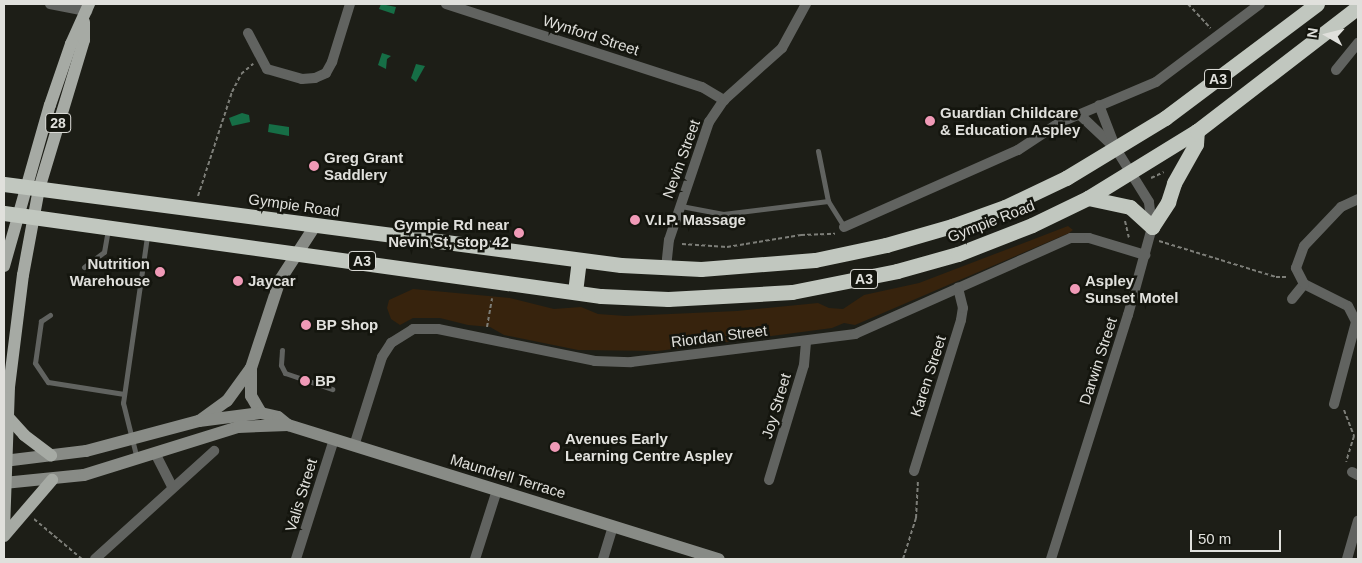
<!DOCTYPE html>
<style>
body{margin:0}
#map{position:relative;width:1362px;height:563px;overflow:hidden;background:#1d1e17;font-family:Helvetica,sans-serif}
div>[style]{position:absolute}
[style*='--x']{left:calc(var(--x)*1px);top:calc(var(--y)*1px);width:calc(var(--w)*1px);rotate:calc(var(--a)*1deg)}
.green>*{inset:0;background:#37230d}
.water>*{inset:0;background:#166e46}
.path>*{height:2px;margin-top:-1px;transform-origin:0;background:repeating-linear-gradient(90deg,#7d7e78 0 4px,transparent 0 6.5px)}
.lane>*{height:5px;margin:-2.5px;padding:0 2.5px;transform-origin:2.5px;border-radius:2.5px;background:#616360}
.street>*{height:10px;margin:-5px;padding:0 5px;transform-origin:5px;border-radius:5px;background:#616360}
.secondary>*{height:12px;margin:-6px;padding:0 6px;transform-origin:6px;border-radius:6px;background:#888b86}
.primary>*{height:12px;margin:-6px;padding:0 6px;transform-origin:6px;border-radius:6px;background:#a6aaa4}
.highway>*{height:15px;margin:-7.5px;padding:0 7.5px;transform-origin:7.5px;border-radius:7.5px;background:#c1c7bf}
.dots>*{width:14px;height:14px;translate:-50% -50%;box-sizing:border-box;border:2px solid #14150e;border-radius:50%}
span{translate:-50% -50%;white-space:nowrap;text-align:center;line-height:1.15;-webkit-text-stroke:5px #14150e;paint-order:stroke}
.shield-label span{padding:1px 4px;background:#14150e;border:1px solid;border-radius:4px;-webkit-text-stroke-width:0}
.shield-label{font-size:14px;color:#e0e0dc;font-weight:700}
.street-label{font-size:15px;color:#e0e0dc}
.poi-label{font-size:15px;color:#e0e0dc;font-weight:700}
.left{translate:0 -50%;text-align:left}
.right{translate:-100% -50%;text-align:right}
.frame{position:absolute;inset:0;border:5px solid #e0e0dc;pointer-events:none}
.north{position:absolute;left:1302px;top:10px;width:50px;height:50px;-webkit-text-stroke:4px #14150e;paint-order:stroke;rotate:278deg;font-size:14px;font-weight:700;line-height:20px;text-align:center;color:#e0e0dc}
.north::after{content:'';display:block;margin:auto;width:18px;height:22px;background:#e0e0dc;clip-path:polygon(50% 0,100% 100%,50% 72%,0 100%)}
.scale{position:absolute;left:1190px;top:530px;width:91px;height:22px;box-sizing:border-box;border:2px solid #e0e0dc;border-top:0;padding-left:6px;font-size:15px;line-height:18px;white-space:nowrap;color:#e0e0dc;-webkit-text-stroke:4px #14150e;paint-order:stroke}
</style>
<div id="map">
<div class="green">
<i style="clip-path:polygon(1068px 226px,1073px 230px,1069px 233px,855px 325px,844px 323px,832px 328px,658px 351px,578px 350px,504px 335px,490px 327px,468px 325px,440px 318px,413px 318px,400px 325px,391px 319px,387px 308px,389px 300px,413px 289px,510px 298px,554px 309px,581px 307px,598px 314px,626px 316px,737px 311px,818px 303px,829px 308px,843px 309px,864px 295px,919px 283px)"></i>
</div>
<div class="water">
<i style="clip-path:polygon(381px 4px,396px 7px,394px 14px,379px 9px)"></i>
<i style="clip-path:polygon(382px 53px,391px 56px,387px 59px,386px 69px,378px 65px)"></i>
<i style="clip-path:polygon(416px 64px,425px 66px,416px 82px,411px 78px)"></i>
<i style="clip-path:polygon(242px 113px,249px 115px,250px 122px,232px 126px,229px 118px)"></i>
<i style="clip-path:polygon(269px 124px,289px 127px,289px 136px,268px 132px)"></i>
</div>
<div class="path">
<i style="--x:1188;--y:4;--w:33;--a:47"></i>
<i style="--x:1151;--y:178;--w:14;--a:-25"></i>
<i style="--x:198;--y:196;--w:109;--a:-71.9"></i>
<i style="--x:232;--y:92;--w:20;--a:-63"></i>
<i style="--x:241;--y:74;--w:16;--a:-40"></i>
<i style="--x:1125;--y:221;--w:17;--a:77"></i>
<i style="--x:1159;--y:241;--w:122;--a:17.1"></i>
<i style="--x:1276;--y:277;--w:13;--a:0"></i>
<i style="--x:682;--y:244;--w:45;--a:3.8"></i>
<i style="--x:727;--y:247;--w:75;--a:-9.2"></i>
<i style="--x:801;--y:235;--w:34;--a:-2"></i>
<i style="--x:487;--y:327;--w:29;--a:-80"></i>
<i style="--x:1344;--y:410;--w:28;--a:69"></i>
<i style="--x:1354;--y:436;--w:27;--a:107"></i>
<i style="--x:34;--y:519;--w:62;--a:39.8"></i>
<i style="--x:903;--y:559;--w:43;--a:-72.4"></i>
<i style="--x:916;--y:518;--w:38;--a:-87"></i>
</div>
<div class="lane">
<i style="--x:818;--y:151;--w:51;--a:78.7"></i>
<i style="--x:828;--y:201;--w:31;--a:58"></i>
<i style="--x:681;--y:206;--w:43;--a:10.8"></i>
<i style="--x:723;--y:214;--w:106;--a:-7.1"></i>
<i style="--x:84;--y:267;--w:25;--a:-37"></i>
<i style="--x:104;--y:252;--w:22;--a:-80"></i>
<i style="--x:50;--y:315;--w:11;--a:146"></i>
<i style="--x:41;--y:321;--w:42;--a:98.1"></i>
<i style="--x:35;--y:363;--w:23;--a:56"></i>
<i style="--x:48;--y:382;--w:77;--a:9"></i>
<i style="--x:282;--y:350;--w:15;--a:94"></i>
<i style="--x:281;--y:365;--w:9;--a:63"></i>
<i style="--x:285;--y:373;--w:50;--a:18.8"></i>
<i style="--x:137;--y:459;--w:58;--a:-104"></i>
<i style="--x:123;--y:403;--w:169;--a:-81.8"></i>
</div>
<div class="street">
<i style="--x:50;--y:4;--w:38;--a:11"></i>
<i style="--x:446;--y:4;--w:269;--a:18"></i>
<i style="--x:702;--y:87;--w:26;--a:31"></i>
<i style="--x:248;--y:33;--w:41;--a:62.2"></i>
<i style="--x:267;--y:69;--w:36;--a:16"></i>
<i style="--x:302;--y:79;--w:13;--a:-4"></i>
<i style="--x:315;--y:78;--w:12;--a:-24"></i>
<i style="--x:326;--y:73;--w:13;--a:-61"></i>
<i style="--x:332;--y:62;--w:61;--a:-72.8"></i>
<i style="--x:1336;--y:70;--w:35;--a:-51"></i>
<i style="--x:1079;--y:114;--w:50;--a:43.4"></i>
<i style="--x:844;--y:227;--w:190;--a:-23.9"></i>
<i style="--x:1018;--y:150;--w:49;--a:-33.4"></i>
<i style="--x:1059;--y:123;--w:105;--a:-22.9"></i>
<i style="--x:1156;--y:82;--w:130;--a:-36.9"></i>
<i style="--x:666;--y:268;--w:28;--a:-84"></i>
<i style="--x:669;--y:240;--w:125;--a:-71.3"></i>
<i style="--x:709;--y:122;--w:27;--a:-56"></i>
<i style="--x:724;--y:100;--w:78;--a:-41.9"></i>
<i style="--x:782;--y:48;--w:50;--a:-61.4"></i>
<i style="--x:1304;--y:284;--w:49;--a:26.6"></i>
<i style="--x:1348;--y:306;--w:18;--a:63"></i>
<i style="--x:1356;--y:322;--w:85;--a:105"></i>
<i style="--x:1292;--y:299;--w:19;--a:-51"></i>
<i style="--x:1304;--y:284;--w:18;--a:-117"></i>
<i style="--x:1296;--y:268;--w:23;--a:-70"></i>
<i style="--x:1304;--y:246;--w:54;--a:-46.5"></i>
<i style="--x:1341;--y:207;--w:19;--a:-25"></i>
<i style="--x:354;--y:446;--w:93;--a:-72.5"></i>
<i style="--x:382;--y:357;--w:17;--a:-57"></i>
<i style="--x:391;--y:343;--w:26;--a:-32"></i>
<i style="--x:413;--y:329;--w:25;--a:0"></i>
<i style="--x:438;--y:329;--w:160;--a:11.5"></i>
<i style="--x:595;--y:361;--w:36;--a:2"></i>
<i style="--x:631;--y:362;--w:226;--a:-7.1"></i>
<i style="--x:855;--y:334;--w:236;--a:-24"></i>
<i style="--x:1071;--y:238;--w:18;--a:0"></i>
<i style="--x:1089;--y:238;--w:59;--a:16.9"></i>
<i style="--x:155;--y:453;--w:38;--a:63"></i>
<i style="--x:914;--y:471;--w:158;--a:-72.7"></i>
<i style="--x:961;--y:320;--w:12;--a:-81"></i>
<i style="--x:963;--y:308;--w:21;--a:-104"></i>
<i style="--x:1352;--y:472;--w:7;--a:27"></i>
<i style="--x:769;--y:480;--w:120;--a:-73.1"></i>
<i style="--x:804;--y:365;--w:24;--a:-85"></i>
<i style="--x:95;--y:559;--w:161;--a:-42.2"></i>
<i style="--x:296;--y:559;--w:126;--a:-72.4"></i>
<i style="--x:475;--y:559;--w:72;--a:-72.3"></i>
<i style="--x:603;--y:559;--w:34;--a:-73"></i>
<i style="--x:1051;--y:559;--w:256;--a:-72.5"></i>
<i style="--x:1128;--y:315;--w:91;--a:-74.7"></i>
<i style="--x:1152;--y:227;--w:25;--a:-97"></i>
<i style="--x:1149;--y:202;--w:62;--a:-121.9"></i>
<i style="--x:1116;--y:149;--w:47;--a:-111.1"></i>
<i style="--x:1347;--y:559;--w:40;--a:-74"></i>
</div>
<div class="secondary">
<i style="--x:261;--y:413;--w:20;--a:-120"></i>
<i style="--x:251;--y:396;--w:28;--a:-90"></i>
<i style="--x:251;--y:368;--w:93;--a:-71.8"></i>
<i style="--x:280;--y:280;--w:64;--a:-57.1"></i>
<i style="--x:199;--y:421;--w:34;--a:-36"></i>
<i style="--x:227;--y:401;--w:41;--a:-54"></i>
<i style="--x:4;--y:461;--w:83;--a:-7"></i>
<i style="--x:86;--y:451;--w:117;--a:-14.9"></i>
<i style="--x:199;--y:421;--w:63;--a:-7.4"></i>
<i style="--x:261;--y:413;--w:17;--a:13"></i>
<i style="--x:278;--y:417;--w:13;--a:39"></i>
<i style="--x:288;--y:425;--w:451;--a:17.3"></i>
<i style="--x:4;--y:483;--w:80;--a:-5.7"></i>
<i style="--x:84;--y:475;--w:161;--a:-17.3"></i>
<i style="--x:238;--y:427;--w:50;--a:-2.3"></i>
</div>
<div class="primary">
<i style="--x:4;--y:266;--w:167;--a:-74.1"></i>
<i style="--x:50;--y:105;--w:65;--a:-71"></i>
<i style="--x:71;--y:44;--w:44;--a:-65.8"></i>
<i style="--x:8;--y:417;--w:24;--a:48"></i>
<i style="--x:24;--y:435;--w:34;--a:37"></i>
<i style="--x:4;--y:530;--w:143;--a:-88"></i>
<i style="--x:9;--y:387;--w:113;--a:-82.9"></i>
<i style="--x:23;--y:275;--w:87;--a:-79.5"></i>
<i style="--x:39;--y:189;--w:156;--a:-73.2"></i>
<i style="--x:84;--y:40;--w:18;--a:-90"></i>
<i style="--x:4;--y:536;--w:74;--a:-49.4"></i>
</div>
<div class="highway">
<i style="--x:4;--y:184;--w:622;--a:7.48"></i>
<i style="--x:621;--y:265;--w:80;--a:2.9"></i>
<i style="--x:701;--y:269;--w:114;--a:-4.5"></i>
<i style="--x:815;--y:260;--w:73;--a:-11.9"></i>
<i style="--x:886;--y:245;--w:69;--a:-16.1"></i>
<i style="--x:952;--y:226;--w:56;--a:-19.7"></i>
<i style="--x:1005;--y:207;--w:68;--a:-25.4"></i>
<i style="--x:1066;--y:178;--w:116;--a:-31.2"></i>
<i style="--x:1165;--y:118;--w:190;--a:-36.9"></i>
<i style="--x:1088;--y:198;--w:43;--a:12.1"></i>
<i style="--x:1130;--y:207;--w:30;--a:42"></i>
<i style="--x:1152;--y:227;--w:30;--a:-57"></i>
<i style="--x:1168;--y:202;--w:20;--a:-72"></i>
<i style="--x:1174;--y:183;--w:45;--a:-60.6"></i>
<i style="--x:1196;--y:144;--w:13;--a:-86"></i>
<i style="--x:4;--y:213;--w:603;--a:7.92"></i>
<i style="--x:601;--y:296;--w:67;--a:2.6"></i>
<i style="--x:668;--y:299;--w:124;--a:-3.2"></i>
<i style="--x:792;--y:292;--w:107;--a:-11.3"></i>
<i style="--x:897;--y:271;--w:63;--a:-15.6"></i>
<i style="--x:958;--y:254;--w:79;--a:-21.4"></i>
<i style="--x:1032;--y:225;--w:62;--a:-25.7"></i>
<i style="--x:1088;--y:198;--w:128;--a:-31.6"></i>
<i style="--x:1197;--y:131;--w:203;--a:-37.6"></i>
<i style="--x:575;--y:292;--w:32;--a:-83"></i>
</div>
<div class="dots">
<i style="left:930px;top:121px;background:#f09ab7"></i>
<i style="left:314px;top:166px;background:#f09ab7"></i>
<i style="left:635px;top:220px;background:#f09ab7"></i>
<i style="left:519px;top:233px;background:#f09ab7"></i>
<i style="left:160px;top:272px;background:#f09ab7"></i>
<i style="left:238px;top:281px;background:#f09ab7"></i>
<i style="left:1075px;top:289px;background:#f09ab7"></i>
<i style="left:306px;top:325px;background:#f09ab7"></i>
<i style="left:305px;top:381px;background:#f09ab7"></i>
<i style="left:555px;top:447px;background:#f09ab7"></i>
</div>
<div class="shield-label">
<span style="left:1218px;top:79px">A3</span>
<span style="left:58px;top:123px">28</span>
<span style="left:362px;top:261px">A3</span>
<span style="left:864px;top:279px">A3</span>
</div>
<div class="street-label">
<span style="left:591px;top:35px;rotate:18deg">Wynford Street</span>
<span style="left:681px;top:159px;rotate:-70deg">Nevin Street</span>
<span style="left:294px;top:205px;rotate:8deg">Gympie Road</span>
<span style="left:991px;top:221px;rotate:-21deg">Gympie Road</span>
<span style="left:719px;top:336px;rotate:-7deg">Riordan Street</span>
<span style="left:1098px;top:361px;rotate:-72deg">Darwin Street</span>
<span style="left:928px;top:376px;rotate:-72deg">Karen Street</span>
<span style="left:776px;top:406px;rotate:-73deg">Joy Street</span>
<span style="left:508px;top:476px;rotate:17deg">Maundrell Terrace</span>
<span style="left:301px;top:495px;rotate:-73deg">Valis Street</span>
</div>
<div class="poi-label">
<span class="left" style="left:940px;top:121px">Guardian Childcare<br>&amp; Education Aspley</span>
<span class="left" style="left:324px;top:166px">Greg Grant<br>Saddlery</span>
<span class="left" style="left:645px;top:220px">V.I.P. Massage</span>
<span class="right" style="left:509px;top:233px">Gympie Rd near<br>Nevin St, stop 42</span>
<span class="right" style="left:150px;top:272px">Nutrition<br>Warehouse</span>
<span class="left" style="left:1085px;top:289px">Aspley<br>Sunset Motel</span>
<span class="left" style="left:248px;top:281px">Jaycar</span>
<span class="left" style="left:316px;top:325px">BP Shop</span>
<span class="left" style="left:315px;top:381px">BP</span>
<span class="left" style="left:565px;top:447px">Avenues Early<br>Learning Centre Aspley</span>
</div>
<div class="frame"></div>
<div class="north">N</div>
<div class="scale">50 m</div>
</div>
